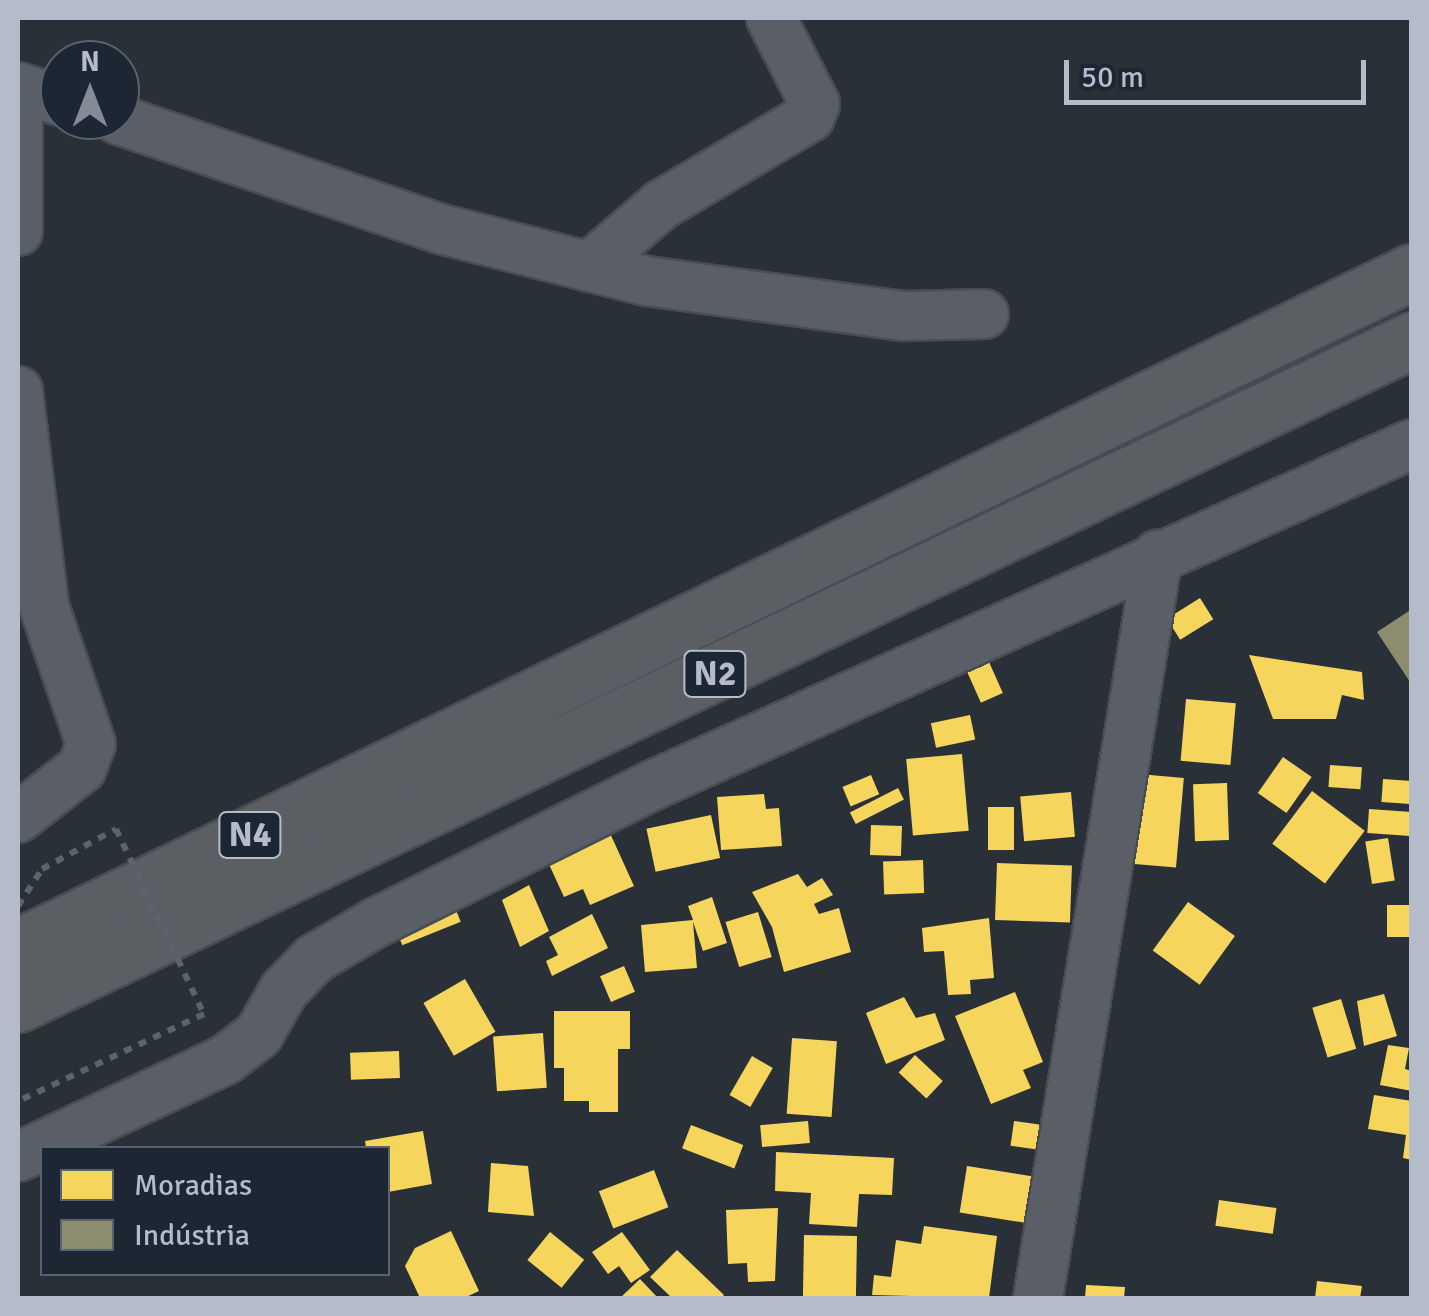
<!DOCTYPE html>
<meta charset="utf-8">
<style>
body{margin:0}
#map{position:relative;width:1429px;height:1316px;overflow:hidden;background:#2a3038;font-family:Signika,sans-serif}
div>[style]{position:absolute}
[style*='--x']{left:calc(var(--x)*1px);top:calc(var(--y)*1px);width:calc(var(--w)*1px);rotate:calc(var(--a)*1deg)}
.homes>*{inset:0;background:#f6d55c;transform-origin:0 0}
.industry>*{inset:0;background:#8c8c6e}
.roads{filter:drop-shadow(2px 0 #484c53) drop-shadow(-2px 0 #484c53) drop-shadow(0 2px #484c53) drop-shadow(0 -2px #484c53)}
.minor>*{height:48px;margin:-24px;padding:0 24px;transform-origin:24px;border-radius:24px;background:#5a5e66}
.trunk>*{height:55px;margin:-27.5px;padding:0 27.5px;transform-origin:27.5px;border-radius:27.5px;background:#5b5f64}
.path-bridge>*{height:6px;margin-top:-3px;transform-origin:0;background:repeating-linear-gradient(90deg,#5d636a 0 8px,transparent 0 16px)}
span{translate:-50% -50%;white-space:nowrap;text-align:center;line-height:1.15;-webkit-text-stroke:10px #1d2633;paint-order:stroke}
.shield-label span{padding:2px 8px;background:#1d2633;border:2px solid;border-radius:8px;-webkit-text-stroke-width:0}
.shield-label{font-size:35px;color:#b4bcc9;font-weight:700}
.frame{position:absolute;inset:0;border:20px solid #b4bcc9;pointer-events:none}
.legend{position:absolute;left:40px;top:1146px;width:350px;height:130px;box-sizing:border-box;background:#1d2633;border:2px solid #59626f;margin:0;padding:12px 18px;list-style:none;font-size:30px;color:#b4bcc9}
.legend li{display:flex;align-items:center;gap:20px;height:50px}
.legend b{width:50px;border:2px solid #59626f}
.north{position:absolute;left:40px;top:40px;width:100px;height:100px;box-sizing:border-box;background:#1d2633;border:2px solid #59626f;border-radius:50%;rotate:0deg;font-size:28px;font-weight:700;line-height:40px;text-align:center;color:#b4bcc9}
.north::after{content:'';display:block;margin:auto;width:35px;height:45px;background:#848b96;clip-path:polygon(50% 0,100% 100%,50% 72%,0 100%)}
.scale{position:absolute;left:1064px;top:60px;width:302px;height:45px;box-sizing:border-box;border:5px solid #b4bcc9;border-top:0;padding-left:12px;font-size:30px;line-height:35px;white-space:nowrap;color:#b4bcc9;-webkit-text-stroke:8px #1d2633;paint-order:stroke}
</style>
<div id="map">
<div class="homes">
<i style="left:1200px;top:598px;width:25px;height:39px;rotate:58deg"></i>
<i style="clip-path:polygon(1249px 655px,1362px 672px,1364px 700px,1342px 695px,1336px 719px,1273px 719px)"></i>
<i style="left:989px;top:662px;width:34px;height:24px;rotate:66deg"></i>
<i style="left:1186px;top:699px;width:50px;height:62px;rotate:5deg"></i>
<i style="left:970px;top:715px;width:25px;height:40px;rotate:78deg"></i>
<i style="left:962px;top:754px;width:77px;height:56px;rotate:85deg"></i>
<i style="left:1283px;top:757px;width:35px;height:44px;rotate:35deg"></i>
<i style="left:1330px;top:765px;width:32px;height:22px;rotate:4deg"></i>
<i style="left:1139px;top:774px;width:45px;height:90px;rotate:5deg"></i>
<i style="left:871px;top:775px;width:21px;height:31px;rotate:67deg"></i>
<i style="left:1383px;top:779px;width:29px;height:23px;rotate:4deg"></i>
<i style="left:1227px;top:783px;width:57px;height:34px;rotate:88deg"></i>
<i style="left:898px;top:788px;width:13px;height:54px;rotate:63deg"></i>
<i style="left:1312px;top:791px;width:66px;height:66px;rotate:37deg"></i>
<i style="left:1071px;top:792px;width:45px;height:51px;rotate:85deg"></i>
<i style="clip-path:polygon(764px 794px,766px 809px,779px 808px,782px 846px,721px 850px,717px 797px)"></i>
<i style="left:988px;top:807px;width:26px;height:43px"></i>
<i style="left:1369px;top:809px;width:43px;height:24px;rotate:4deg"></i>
<i style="left:711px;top:815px;width:44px;height:66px;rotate:78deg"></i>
<i style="left:871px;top:825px;width:31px;height:30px;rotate:2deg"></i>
<i style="clip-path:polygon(609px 831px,634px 886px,590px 905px,583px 889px,564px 897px,547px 860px)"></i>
<i style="left:1388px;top:838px;width:43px;height:23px;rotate:81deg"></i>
<i style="left:923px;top:860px;width:33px;height:40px;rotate:88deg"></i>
<i style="left:997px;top:863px;width:75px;height:57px;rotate:2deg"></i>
<i style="clip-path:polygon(798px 874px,807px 887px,822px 878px,833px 895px,814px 904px,819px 914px,839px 908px,851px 952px,784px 972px,772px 927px,752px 892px)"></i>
<i style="clip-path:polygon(529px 885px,549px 931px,520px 947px,502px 900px)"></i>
<i style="clip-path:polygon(712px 897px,727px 943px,703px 951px,693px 922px,697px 968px,645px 972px,641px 925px,693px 920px,688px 906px)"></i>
<i style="left:1188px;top:902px;width:58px;height:60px;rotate:36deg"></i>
<i style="left:454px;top:905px;width:18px;height:63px;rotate:68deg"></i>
<i style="left:1412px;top:905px;width:32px;height:25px;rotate:90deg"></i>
<i style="left:758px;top:912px;width:47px;height:34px;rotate:73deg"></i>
<i style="clip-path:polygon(592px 914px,608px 948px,552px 976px,546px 961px,558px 955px,549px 937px)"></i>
<i style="clip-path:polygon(989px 918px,994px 978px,970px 980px,971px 994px,948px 995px,944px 951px,924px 952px,922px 928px)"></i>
<i style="left:624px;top:966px;width:28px;height:26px;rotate:67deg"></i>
<i style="left:465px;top:979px;width:61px;height:48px;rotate:60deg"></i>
<i style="clip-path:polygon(1015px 992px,1043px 1062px,1023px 1070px,1031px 1088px,991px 1104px,955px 1016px)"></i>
<i style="clip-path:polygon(1384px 994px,1397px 1036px,1364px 1046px,1357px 1001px)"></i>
<i style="clip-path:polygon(904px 997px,916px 1018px,935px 1013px,945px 1040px,886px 1064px,866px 1013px)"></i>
<i style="left:1341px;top:999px;width:52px;height:30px;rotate:73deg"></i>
<i style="clip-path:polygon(554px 1011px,630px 1011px,630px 1049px,618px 1049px,618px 1112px,589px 1112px,589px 1101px,564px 1101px,564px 1068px,554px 1068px)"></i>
<i style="left:543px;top:1033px;width:55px;height:50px;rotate:86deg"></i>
<i style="left:792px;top:1038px;width:45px;height:76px;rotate:4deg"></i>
<i style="clip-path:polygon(1388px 1045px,1409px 1048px,1405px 1069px,1412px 1071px,1412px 1091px,1380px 1085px)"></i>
<i style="left:399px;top:1051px;width:27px;height:49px;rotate:88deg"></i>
<i style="left:915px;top:1055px;width:38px;height:24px;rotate:43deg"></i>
<i style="left:752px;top:1056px;width:24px;height:45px;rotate:30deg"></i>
<i style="clip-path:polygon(1374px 1095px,1412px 1101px,1412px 1160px,1403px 1158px,1406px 1135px,1368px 1129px)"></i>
<i style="left:808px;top:1121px;width:22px;height:48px;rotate:85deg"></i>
<i style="left:1014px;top:1121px;width:44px;height:25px;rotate:8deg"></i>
<i style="left:691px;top:1125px;width:56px;height:25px;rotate:21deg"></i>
<i style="clip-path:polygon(423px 1131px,432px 1184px,388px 1192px,388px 1148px,366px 1148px,365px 1141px)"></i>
<i style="clip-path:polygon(776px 1152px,894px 1158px,892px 1195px,859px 1194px,857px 1227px,809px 1224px,811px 1193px,775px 1191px)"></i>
<i style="clip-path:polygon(491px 1163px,528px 1166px,534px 1216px,488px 1212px)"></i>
<i style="left:967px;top:1166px;width:74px;height:47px;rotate:9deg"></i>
<i style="left:654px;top:1170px;width:40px;height:59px;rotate:69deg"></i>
<i style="left:1219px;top:1200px;width:58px;height:26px;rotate:8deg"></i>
<i style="clip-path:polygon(778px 1208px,775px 1281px,748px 1282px,747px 1263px,728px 1264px,726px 1210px)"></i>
<i style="clip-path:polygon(924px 1226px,997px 1236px,989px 1298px,872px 1295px,874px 1275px,891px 1277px,896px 1240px,921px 1244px)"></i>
<i style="clip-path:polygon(451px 1231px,479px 1291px,464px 1298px,420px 1298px,405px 1266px,415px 1248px)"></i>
<i style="left:550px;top:1232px;width:44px;height:36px;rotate:39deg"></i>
<i style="clip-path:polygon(622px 1232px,650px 1270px,631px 1283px,619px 1266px,608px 1274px,592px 1252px)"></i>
<i style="left:804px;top:1235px;width:53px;height:63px;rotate:1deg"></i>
<i style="clip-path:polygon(677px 1250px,724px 1295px,721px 1298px,672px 1298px,650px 1277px)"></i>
<i style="clip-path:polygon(640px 1279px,658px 1298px,620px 1298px)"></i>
<i style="clip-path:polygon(1317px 1281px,1362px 1286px,1360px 1298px,1315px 1298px)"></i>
<i style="clip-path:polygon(1086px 1285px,1125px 1287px,1124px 1298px,1085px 1298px)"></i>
</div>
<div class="industry">
<i style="clip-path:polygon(1412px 609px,1412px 685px,1377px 632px)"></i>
</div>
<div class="roads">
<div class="minor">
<i style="--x:18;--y:87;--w:44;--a:18.4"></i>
<i style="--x:18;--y:106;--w:125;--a:90"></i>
<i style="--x:119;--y:120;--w:340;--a:18.7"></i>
<i style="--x:441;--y:229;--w:212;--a:14.2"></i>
<i style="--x:647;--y:281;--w:259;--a:7.8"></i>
<i style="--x:904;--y:316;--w:80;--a:-1.4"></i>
<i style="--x:589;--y:267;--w:95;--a:-40.7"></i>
<i style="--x:661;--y:205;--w:173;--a:-30.6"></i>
<i style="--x:810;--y:117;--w:14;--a:-69"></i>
<i style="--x:815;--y:104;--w:97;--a:-117.1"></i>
<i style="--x:18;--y:391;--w:217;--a:83.1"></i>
<i style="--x:44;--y:606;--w:146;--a:71.2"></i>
<i style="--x:91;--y:744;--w:26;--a:111"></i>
<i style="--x:82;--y:768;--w:81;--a:142"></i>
<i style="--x:18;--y:1157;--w:229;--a:-25.1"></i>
<i style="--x:225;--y:1060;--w:43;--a:-37.4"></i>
<i style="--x:259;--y:1034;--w:51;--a:-60.4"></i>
<i style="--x:284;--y:990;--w:43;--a:-45.9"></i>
<i style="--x:314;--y:959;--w:73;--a:-30.4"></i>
<i style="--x:377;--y:922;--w:308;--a:-26.4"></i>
<i style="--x:653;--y:785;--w:832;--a:-24.19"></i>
<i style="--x:1038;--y:1298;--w:753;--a:-80.83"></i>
</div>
<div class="trunk">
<i style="--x:18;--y:947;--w:1549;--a:-25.84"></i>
<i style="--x:18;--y:1004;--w:1544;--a:-25.47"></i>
</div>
</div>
<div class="path-bridge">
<i style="--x:18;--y:906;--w:44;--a:-57"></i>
<i style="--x:42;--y:869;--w:84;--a:-28.4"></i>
<i style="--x:116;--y:829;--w:205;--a:64.6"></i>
<i style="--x:204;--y:1014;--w:205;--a:154.9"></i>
</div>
<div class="shield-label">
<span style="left:715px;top:674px">N2</span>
<span style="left:250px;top:835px">N4</span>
</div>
<div class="frame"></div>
<ul class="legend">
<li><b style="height:28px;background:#f6d55c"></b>Moradias</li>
<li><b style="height:28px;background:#8c8c6e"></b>Indústria</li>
</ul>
<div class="north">N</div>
<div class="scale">50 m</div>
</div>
